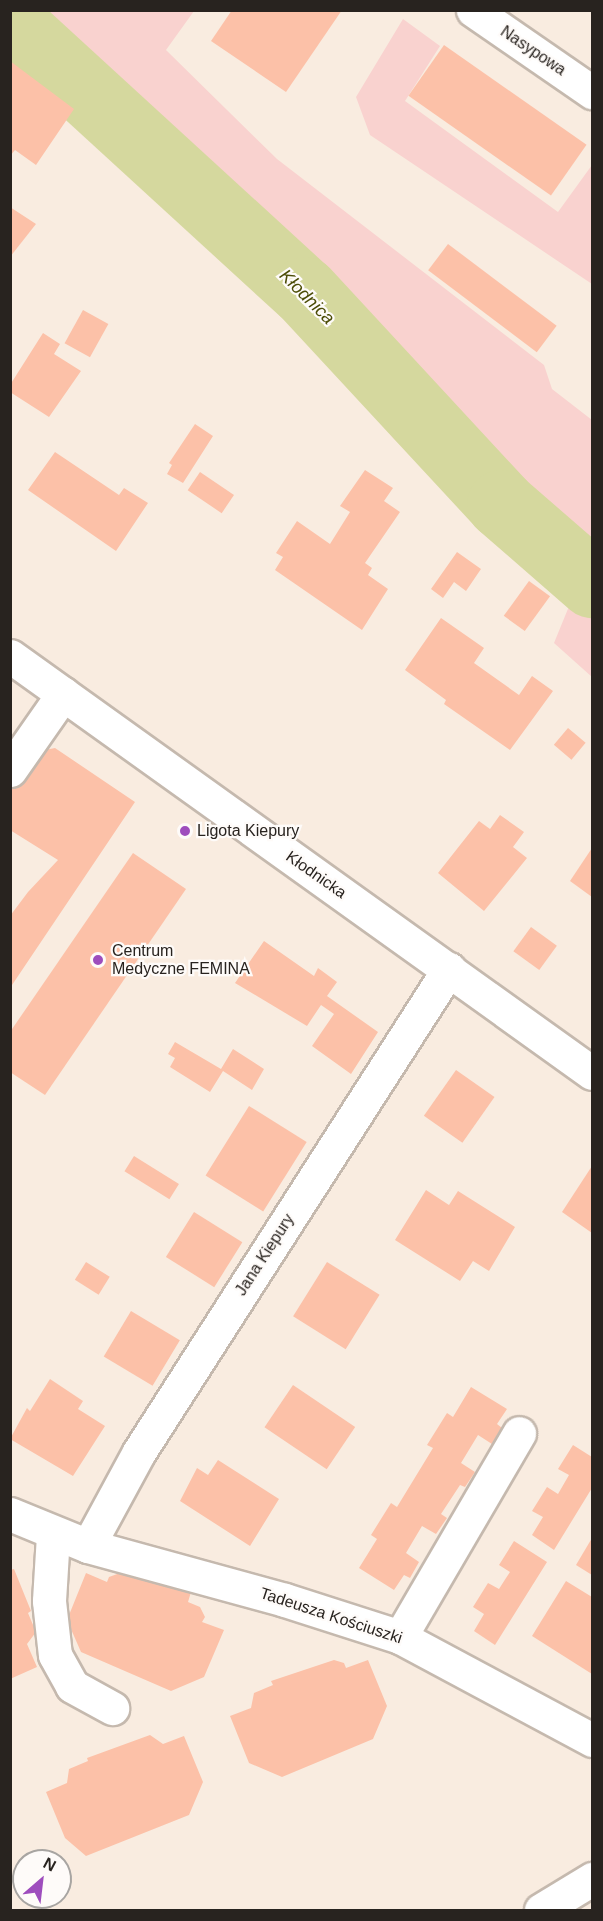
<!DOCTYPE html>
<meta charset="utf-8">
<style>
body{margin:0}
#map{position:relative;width:603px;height:1921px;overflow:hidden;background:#f9ece0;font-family:Arial,sans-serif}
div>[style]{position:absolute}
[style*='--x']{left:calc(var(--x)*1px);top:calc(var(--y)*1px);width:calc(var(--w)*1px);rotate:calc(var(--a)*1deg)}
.green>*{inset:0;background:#f9d2cf}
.river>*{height:69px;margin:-34.5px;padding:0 34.5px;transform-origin:34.5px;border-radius:34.5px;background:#d5d89e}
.building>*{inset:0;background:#fcc1a8;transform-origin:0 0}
.roads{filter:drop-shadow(2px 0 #c5b9ae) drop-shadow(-2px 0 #c5b9ae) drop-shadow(0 2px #c5b9ae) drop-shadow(0 -2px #c5b9ae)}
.minor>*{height:33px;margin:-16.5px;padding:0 16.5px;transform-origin:16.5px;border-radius:16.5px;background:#fff}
.major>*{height:33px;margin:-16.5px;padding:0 16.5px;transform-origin:16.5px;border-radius:16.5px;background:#fff}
.dots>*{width:16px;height:16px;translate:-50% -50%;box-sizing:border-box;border:3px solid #fefbf9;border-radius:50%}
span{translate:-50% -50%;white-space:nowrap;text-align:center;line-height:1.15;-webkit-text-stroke:4.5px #fefbf9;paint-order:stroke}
.street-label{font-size:16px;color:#28231f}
.poi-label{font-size:16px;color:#28231f}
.left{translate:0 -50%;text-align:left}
.water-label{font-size:18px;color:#4c4d07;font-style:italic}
.frame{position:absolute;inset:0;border:12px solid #28231f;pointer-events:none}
.north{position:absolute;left:12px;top:1849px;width:60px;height:60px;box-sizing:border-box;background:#fefbf9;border:2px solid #a8a5a2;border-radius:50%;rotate:28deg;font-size:16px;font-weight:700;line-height:24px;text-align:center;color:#28231f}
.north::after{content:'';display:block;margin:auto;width:21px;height:27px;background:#9e4dbd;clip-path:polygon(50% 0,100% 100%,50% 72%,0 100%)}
</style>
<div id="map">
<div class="green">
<i style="clip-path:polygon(10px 11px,194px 11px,166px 50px,277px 159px,544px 365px,552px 389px,592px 420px,592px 677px,554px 643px,572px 599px,394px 439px,256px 270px,139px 169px,91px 115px,11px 49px)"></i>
<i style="clip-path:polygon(403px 19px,440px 46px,405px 101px,558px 212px,592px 165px,592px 284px,370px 135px,356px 97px)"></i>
</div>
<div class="river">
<i style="--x:10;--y:22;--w:398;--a:42.5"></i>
<i style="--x:304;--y:291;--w:290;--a:47.2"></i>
<i style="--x:501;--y:504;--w:121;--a:41"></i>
</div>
<div class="building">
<i style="clip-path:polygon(232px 10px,342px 10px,286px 92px,211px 41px)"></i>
<i style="left:444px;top:45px;width:174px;height:62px;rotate:35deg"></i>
<i style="clip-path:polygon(10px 61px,74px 109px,36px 165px,15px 150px,10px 156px)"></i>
<i style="clip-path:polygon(10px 207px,36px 224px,10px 257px)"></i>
<i style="left:448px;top:244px;width:136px;height:33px;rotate:37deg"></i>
<i style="left:83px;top:310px;width:29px;height:38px;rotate:29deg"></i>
<i style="clip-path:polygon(43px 333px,60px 344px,54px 354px,81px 371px,49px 417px,10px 392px,10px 385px)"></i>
<i style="clip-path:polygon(195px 424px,213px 436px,183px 483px,167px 474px,172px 465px,169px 463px)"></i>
<i style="clip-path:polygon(55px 452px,119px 495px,124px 488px,148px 503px,116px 551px,28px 490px)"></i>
<i style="clip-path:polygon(365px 470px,393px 488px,384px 501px,400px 512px,365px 563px,372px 568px,368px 575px,388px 589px,362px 630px,275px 570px,283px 557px,276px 553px,297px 521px,330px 544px,350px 512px,340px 506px)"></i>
<i style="left:200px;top:472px;width:41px;height:22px;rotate:34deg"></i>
<i style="clip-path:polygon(457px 552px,481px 569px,466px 591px,454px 582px,443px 598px,431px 589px)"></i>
<i style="left:529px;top:581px;width:26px;height:43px;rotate:36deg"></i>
<i style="clip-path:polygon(441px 618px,484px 648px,474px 663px,519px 695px,532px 676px,553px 691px,510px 750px,444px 704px,446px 700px,405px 670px)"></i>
<i style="left:568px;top:728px;width:23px;height:22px;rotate:40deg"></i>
<i style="clip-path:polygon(55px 748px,135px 802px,10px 988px,10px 916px,28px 892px,58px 860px,10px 830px,10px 791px,40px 751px)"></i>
<i style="clip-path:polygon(500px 815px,524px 832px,513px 847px,527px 858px,484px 911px,438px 873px,479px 821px,490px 829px)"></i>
<i style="clip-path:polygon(592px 848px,592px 897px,570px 881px)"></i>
<i style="clip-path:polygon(133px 853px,186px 889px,45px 1095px,10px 1072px,10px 1032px)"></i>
<i style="left:531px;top:927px;width:32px;height:30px;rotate:36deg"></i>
<i style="clip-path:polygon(264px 941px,314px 976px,318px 968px,337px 982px,327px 996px,378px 1032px,351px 1074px,312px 1046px,334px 1014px,321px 1005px,307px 1026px,235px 983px)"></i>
<i style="clip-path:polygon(175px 1042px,221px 1069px,233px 1049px,264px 1069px,252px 1090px,223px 1071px,210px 1092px,170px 1067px,175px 1058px,168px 1054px)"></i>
<i style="left:456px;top:1070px;width:47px;height:56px;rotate:35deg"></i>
<i style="left:249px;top:1106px;width:68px;height:82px;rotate:32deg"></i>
<i style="left:134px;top:1156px;width:53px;height:18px;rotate:32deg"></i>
<i style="clip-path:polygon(592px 1166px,592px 1233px,562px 1212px)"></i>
<i style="clip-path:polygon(426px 1190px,449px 1205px,458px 1191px,515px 1227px,489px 1271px,473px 1261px,460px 1281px,395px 1240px)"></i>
<i style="left:194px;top:1212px;width:57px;height:53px;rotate:32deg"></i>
<i style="left:86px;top:1262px;width:28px;height:21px;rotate:32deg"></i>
<i style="left:327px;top:1262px;width:62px;height:64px;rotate:32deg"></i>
<i style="left:131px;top:1311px;width:57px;height:53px;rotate:31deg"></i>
<i style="clip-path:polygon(50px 1379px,83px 1401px,78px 1409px,105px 1426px,73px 1476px,10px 1439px,27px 1408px,30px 1411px)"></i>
<i style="left:293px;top:1385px;width:75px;height:51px;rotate:34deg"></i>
<i style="clip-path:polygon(471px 1387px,507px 1409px,497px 1424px,502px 1428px,492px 1444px,478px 1435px,461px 1463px,475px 1472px,465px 1487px,460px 1485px,441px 1514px,447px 1518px,436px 1534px,422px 1526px,406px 1553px,419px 1562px,410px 1578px,404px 1575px,394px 1590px,359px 1568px,377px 1539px,371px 1535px,391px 1503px,397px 1507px,433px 1448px,427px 1445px,447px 1413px,453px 1417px)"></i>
<i style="clip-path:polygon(573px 1445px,592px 1457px,592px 1488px,554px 1550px,532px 1535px,543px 1517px,532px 1511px,547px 1487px,558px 1494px,569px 1475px,558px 1469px)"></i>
<i style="clip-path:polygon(218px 1460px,279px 1499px,250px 1546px,180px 1501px,197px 1468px,208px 1475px)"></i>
<i style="clip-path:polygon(592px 1538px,592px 1575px,576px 1565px)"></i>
<i style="clip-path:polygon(514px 1541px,547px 1562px,495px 1645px,474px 1631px,484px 1614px,473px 1607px,488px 1583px,499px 1589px,506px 1578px,510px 1572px,499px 1565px)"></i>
<i style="clip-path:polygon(14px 1569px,31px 1611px,28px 1613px,36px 1632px,27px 1644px,37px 1667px,10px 1679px,10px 1570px)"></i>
<i style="clip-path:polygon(86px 1573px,107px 1582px,109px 1577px,120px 1573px,191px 1592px,188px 1602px,200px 1607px,205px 1617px,202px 1622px,224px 1630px,204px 1677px,171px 1691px,81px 1652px,67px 1620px)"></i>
<i style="clip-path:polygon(566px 1581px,592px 1597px,592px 1674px,532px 1636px)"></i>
<i style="clip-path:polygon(334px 1660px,344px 1663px,346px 1668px,368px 1660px,387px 1706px,373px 1739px,282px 1777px,249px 1763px,230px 1716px,251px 1708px,254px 1693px,273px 1685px,271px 1681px)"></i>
<i style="clip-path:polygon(150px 1735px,163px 1744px,184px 1736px,203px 1782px,189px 1815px,86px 1856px,65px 1838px,46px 1792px,67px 1783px,69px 1769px,88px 1761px,87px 1758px)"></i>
</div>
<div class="roads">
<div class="minor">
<i style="--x:473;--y:10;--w:145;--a:34.6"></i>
<i style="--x:10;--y:656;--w:716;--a:35.62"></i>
<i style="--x:10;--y:770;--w:93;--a:-55.1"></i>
<i style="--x:10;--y:1514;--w:84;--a:22.3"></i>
<i style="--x:88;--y:1546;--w:204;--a:15.3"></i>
<i style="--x:285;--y:1600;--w:121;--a:17.8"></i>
<i style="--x:400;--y:1637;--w:218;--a:28.2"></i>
<i style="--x:53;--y:1535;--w:66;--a:93.5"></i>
<i style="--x:49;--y:1601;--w:54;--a:83.7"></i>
<i style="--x:55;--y:1655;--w:35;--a:61"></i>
<i style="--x:72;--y:1686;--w:46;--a:28.8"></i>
<i style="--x:88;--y:1546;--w:107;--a:-61.5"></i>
<i style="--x:139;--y:1452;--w:574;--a:-57.31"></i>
<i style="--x:400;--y:1637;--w:236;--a:-59.7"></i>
</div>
<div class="major">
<i style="--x:541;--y:1910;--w:60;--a:-31.3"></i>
</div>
</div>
<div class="dots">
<i style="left:185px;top:831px;background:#9e4dbd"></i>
<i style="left:98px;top:960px;background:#9e4dbd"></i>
</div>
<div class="street-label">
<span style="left:533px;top:51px;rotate:34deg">Nasypowa</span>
<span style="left:316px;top:875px;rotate:35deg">Kłodnicka</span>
<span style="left:265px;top:1255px;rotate:-57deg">Jana Kiepury</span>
<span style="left:331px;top:1616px;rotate:18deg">Tadeusza Kościuszki</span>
</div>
<div class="poi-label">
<span class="left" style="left:197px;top:831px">Ligota Kiepury</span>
<span class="left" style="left:112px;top:960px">Centrum<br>Medyczne FEMINA</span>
</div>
<div class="water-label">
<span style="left:307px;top:297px;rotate:45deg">Kłodnica</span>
</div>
<div class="frame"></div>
<div class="north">N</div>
</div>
